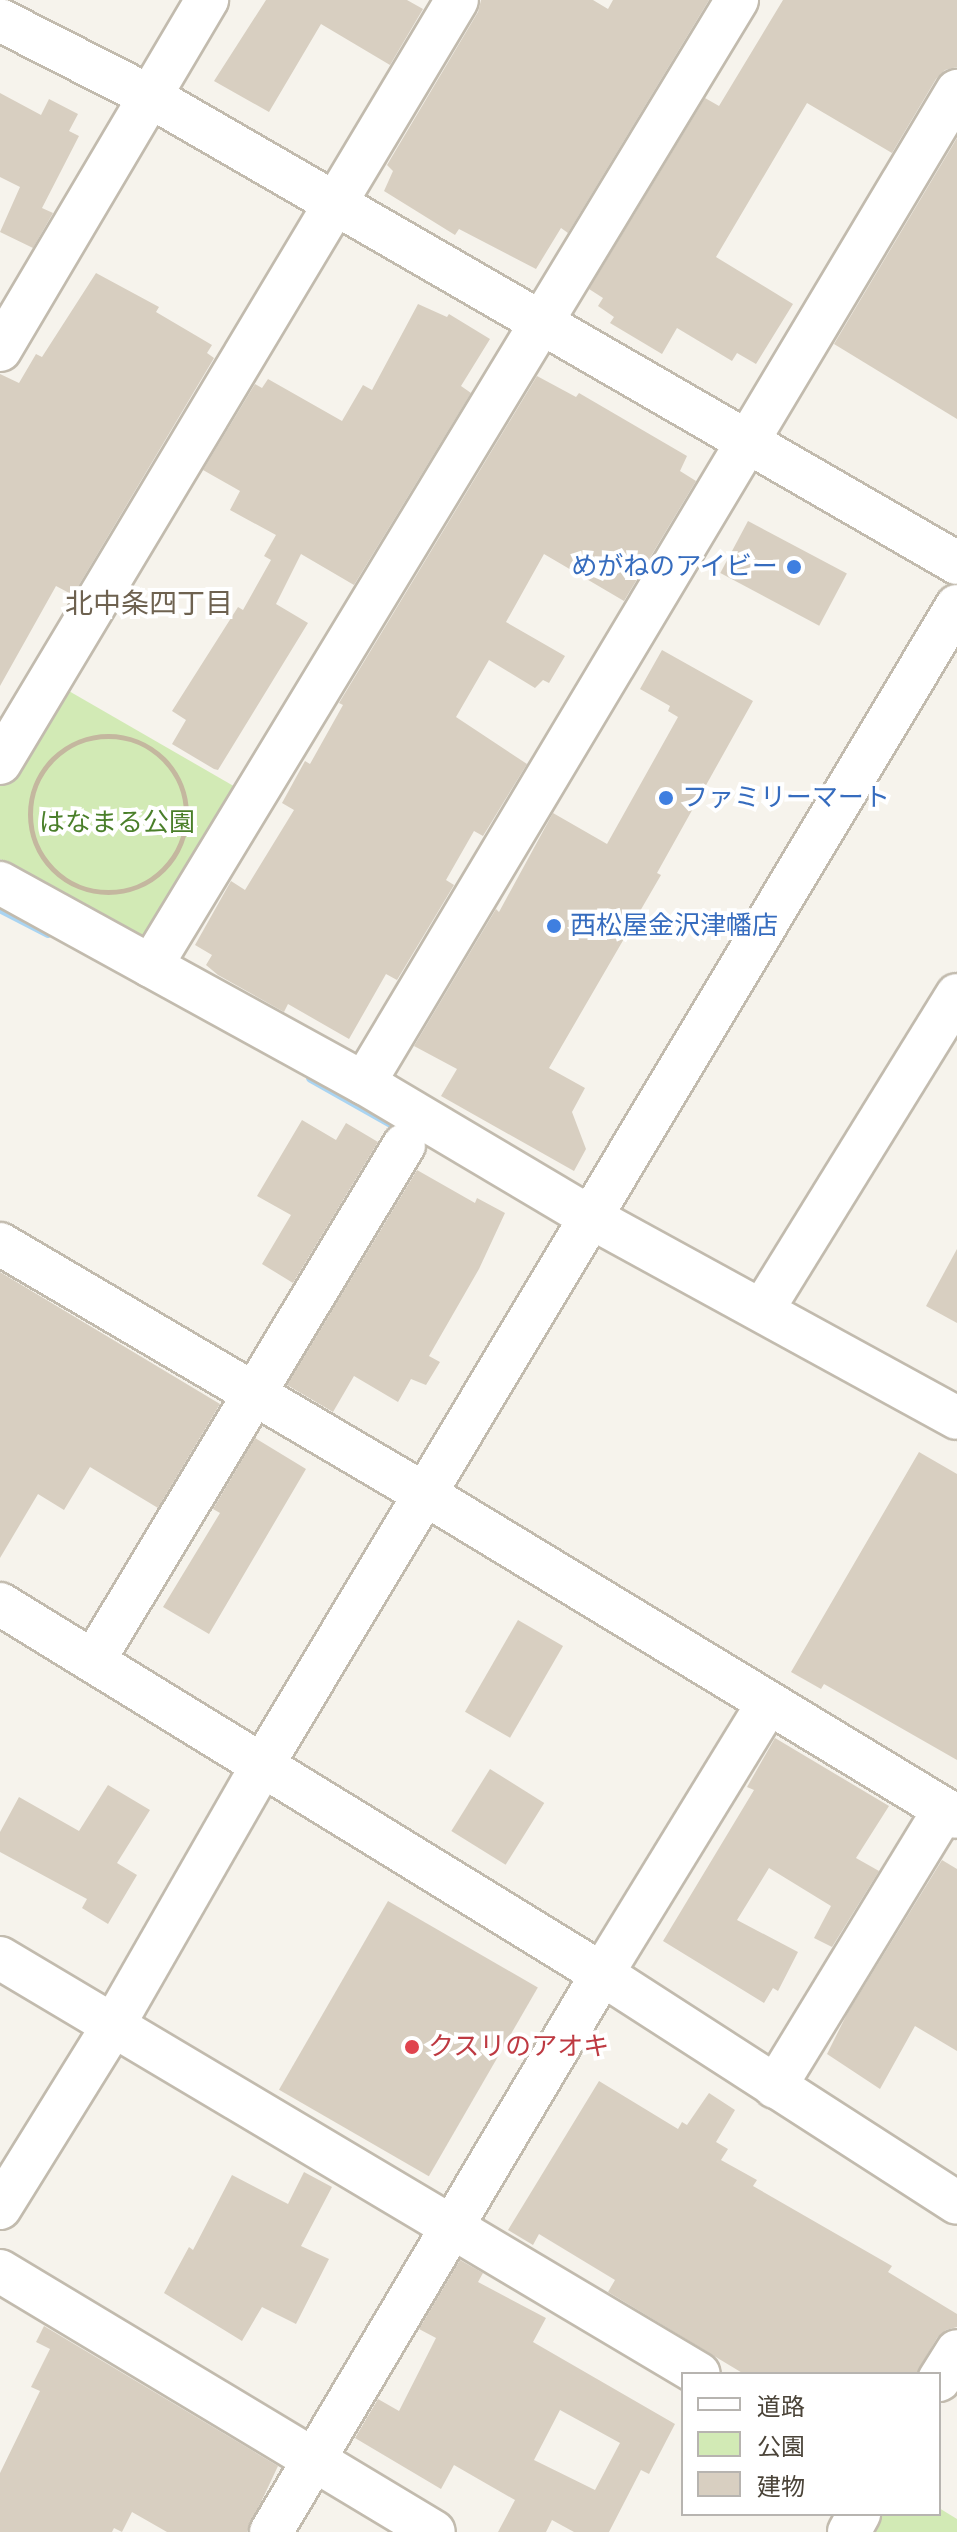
<!DOCTYPE html>
<meta charset="utf-8">
<style>
body{margin:0}
#map{position:relative;width:957px;height:2532px;overflow:hidden;background:#f6f3ec;font-family:Karla,"Noto Sans JP",sans-serif}
div>[style]{position:absolute}
[style*='--x']{left:calc(var(--x)*1px);top:calc(var(--y)*1px);width:calc(var(--w)*1px);rotate:calc(var(--a)*1deg)}
.green>*{inset:0;background:#d2eab5}
.stream>*{height:10px;margin:-5px;padding:0 5px;transform-origin:5px;border-radius:5px;background:#a9d4f2}
.building>*{inset:0;background:#d8cfc1;transform-origin:0 0}
.path>*{height:5px;margin-top:-2.5px;transform-origin:0;background:repeating-linear-gradient(90deg,#c4b79f 0 4px,transparent 0 8px)}
.path>.ring{margin:-2.5px;padding:0;box-sizing:content-box;background:none;border:5px solid #c4b79f;border-radius:50%}
.roads{filter:drop-shadow(2px 0 #c2bbae) drop-shadow(-2px 0 #c2bbae) drop-shadow(0 2px #c2bbae) drop-shadow(0 -2px #c2bbae)}
.minor>*{height:42px;margin:-21px;padding:0 21px;transform-origin:21px;border-radius:21px;background:#fff}
.dots>*{width:22px;height:22px;translate:-50% -50%;box-sizing:border-box;border:4px solid #fff;border-radius:50%}
span{translate:-50% -50%;white-space:nowrap;text-align:center;line-height:1.15;-webkit-text-stroke:8px #fff;paint-order:stroke}
.shop-label{font-size:26px;color:#366cbe}
.right{translate:-100% -50%;text-align:right}
.left{translate:0 -50%;text-align:left}
.park-label{font-size:26px;color:#4a7f2a}
.health-label{font-size:26px;color:#be3a42}
.neighbourhood-label{font-size:28px;color:#6e6250}
.legend{position:absolute;left:681px;top:2372px;width:260px;height:144px;box-sizing:border-box;background:#fff;border:2px solid #b7b4b0;margin:0;padding:10px 14px;list-style:none;font-size:24px;color:#4b4439}
.legend li{display:flex;align-items:center;gap:16px;height:40px}
.legend b{width:40px;border:2px solid #b7b4b0}
</style>
<div id="map">
<div class="green">
<i style="clip-path:polygon(55px 683px,244px 792px,152px 937px,141px 940px,0 859px,0 782px)"></i>
<i style="clip-path:polygon(939px 2508px,957px 2519px,957px 2532px,862px 2532px,874px 2514px,939px 2514px)"></i>
</div>
<div class="stream">
<i style="--x:0;--y:908;--w:54;--a:27.5"></i>
<i style="--x:311;--y:1078;--w:92;--a:29.4"></i>
</div>
<div class="building">
<i style="clip-path:polygon(266px 0,407px 0,423px 9px,390px 65px,321px 24px,269px 112px,214px 81px)"></i>
<i style="clip-path:polygon(481px 0,593px 0,608px 9px,613px 0,709px 0,568px 233px,561px 228px,536px 269px,459px 229px,455px 235px,384px 191px,393px 171px,387px 165px,478px 12px)"></i>
<i style="clip-path:polygon(783px 0,957px 0,957px 67px,945px 70px,936px 79px,892px 153px,807px 103px,716px 257px,793px 304px,756px 364px,737px 353px,732px 361px,677px 328px,662px 354px,610px 323px,614px 317px,598px 306px,603px 298px,589px 289px,705px 98px,719px 106px)"></i>
<i style="clip-path:polygon(0 93px,41px 115px,49px 99px,78px 114px,69px 131px,79px 136px,42px 208px,53px 213px,33px 248px,0 232px,20px 187px,0 177px)"></i>
<i style="clip-path:polygon(957px 138px,957px 419px,834px 344px)"></i>
<i style="clip-path:polygon(96px 273px,159px 307px,156px 312px,212px 345px,207px 353px,214px 358px,73px 595px,56px 586px,0 686px,0 374px,19px 383px,36px 354px,42px 357px)"></i>
<i style="clip-path:polygon(418px 304px,447px 317px,449px 314px,490px 339px,461px 386px,471px 393px,354px 585px,301px 554px,276px 604px,308px 623px,218px 770px,214px 769px,172px 744px,186px 720px,172px 711px,238px 607px,243px 610px,271px 560px,264px 556px,276px 535px,230px 510px,240px 491px,203px 470px,255px 384px,262px 388px,268px 379px,342px 421px,363px 385px,372px 390px)"></i>
<i style="clip-path:polygon(537px 376px,576px 397px,579px 393px,687px 456px,680px 471px,696px 481px,624px 601px,544px 554px,506px 622px,565px 656px,549px 683px,543px 680px,535px 688px,489px 660px,456px 717px,527px 764px,483px 836px,474px 831px,446px 880px,454px 885px,397px 980px,386px 974px,349px 1039px,288px 1004px,284px 1012px,218px 975px,206px 965px,212px 955px,195px 945px,231px 881px,245px 890px,294px 810px,282px 803px,305px 761px,310px 764px,343px 705px,339px 703px)"></i>
<i style="left:748px;top:521px;width:112px;height:59px;rotate:28deg"></i>
<i style="clip-path:polygon(662px 650px,753px 701px,657px 873px,661px 875px,549px 1068px,585px 1088px,572px 1112px,586px 1149px,574px 1171px,441px 1096px,457px 1069px,414px 1046px,496px 909px,499px 912px,553px 813px,607px 844px,678px 717px,668px 711px,670px 706px,640px 689px)"></i>
<i style="clip-path:polygon(302px 1120px,336px 1140px,346px 1123px,378px 1142px,293px 1283px,262px 1264px,291px 1215px,257px 1196px)"></i>
<i style="clip-path:polygon(417px 1170px,475px 1203px,477px 1198px,505px 1213px,479px 1269px,429px 1356px,440px 1362px,426px 1385px,411px 1379px,398px 1402px,354px 1376px,333px 1412px,287px 1385px)"></i>
<i style="clip-path:polygon(957px 1249px,957px 1323px,926px 1306px)"></i>
<i style="clip-path:polygon(0 1272px,220px 1404px,158px 1508px,90px 1467px,64px 1510px,38px 1494px,0 1558px)"></i>
<i style="clip-path:polygon(255px 1438px,306px 1469px,209px 1634px,163px 1607px,220px 1513px,213px 1509px)"></i>
<i style="clip-path:polygon(919px 1452px,957px 1474px,957px 1760px,824px 1684px,821px 1689px,791px 1672px)"></i>
<i style="left:518px;top:1620px;width:52px;height:106px;rotate:30deg"></i>
<i style="clip-path:polygon(775px 1738px,889px 1806px,856px 1858px,879px 1871px,832px 1947px,814px 1938px,831px 1906px,769px 1868px,737px 1920px,798px 1952px,778px 1991px,773px 1988px,764px 2003px,663px 1941px,754px 1790px,747px 1787px)"></i>
<i style="left:490px;top:1769px;width:64px;height:73px;rotate:32deg"></i>
<i style="clip-path:polygon(108px 1785px,150px 1810px,117px 1863px,137px 1875px,108px 1924px,82px 1908px,87px 1899px,0 1852px,0 1832px,19px 1797px,79px 1831px)"></i>
<i style="clip-path:polygon(942px 1860px,957px 1869px,957px 2051px,915px 2026px,880px 2089px,827px 2054px,847px 2014px)"></i>
<i style="left:388px;top:1901px;width:173px;height:218px;rotate:30deg"></i>
<i style="clip-path:polygon(599px 2081px,678px 2129px,682px 2122px,687px 2125px,709px 2093px,735px 2110px,716px 2142px,728px 2149px,721px 2160px,757px 2180px,753px 2186px,892px 2266px,888px 2272px,957px 2314px,957px 2327px,946px 2330px,937px 2338px,916px 2374px,744px 2374px,608px 2292px,615px 2280px,539px 2234px,533px 2245px,508px 2230px)"></i>
<i style="clip-path:polygon(304px 2172px,332px 2187px,301px 2246px,329px 2259px,296px 2324px,262px 2307px,242px 2341px,164px 2293px,189px 2247px,193px 2250px,232px 2175px,288px 2204px)"></i>
<i style="clip-path:polygon(evenodd,460px 2260px,483px 2273px,478px 2282px,546px 2318px,533px 2342px,675px 2424px,649px 2474px,641px 2470px,609px 2532px,574px 2532px,552px 2520px,546px 2532px,498px 2532px,515px 2500px,454px 2465px,441px 2489px,355px 2438px,378px 2399px,399px 2411px,436px 2338px,419px 2329px,460px 2260px,560px 2410px,620px 2443px,595px 2490px,534px 2460px,560px 2410px)"></i>
<i style="clip-path:polygon(44px 2326px,278px 2466px,247px 2532px,167px 2532px,132px 2512px,122px 2532px,114px 2528px,112px 2532px,0 2532px,0 2473px,40px 2391px,31px 2387px,50px 2349px,36px 2342px)"></i>
</div>
<div class="path">
<i class="ring" style="left:30px;top:736px;width:151px;height:151px"></i>
</div>
<div class="roads">
<div class="minor">
<i style="--x:0;--y:20;--w:169;--a:27"></i>
<i style="--x:151;--y:97;--w:931;--a:30.03"></i>
<i style="--x:0;--y:350;--w:407;--a:-59.4"></i>
<i style="--x:0;--y:763;--w:889;--a:-59.08"></i>
<i style="--x:0;--y:883;--w:415;--a:28.8"></i>
<i style="--x:364;--y:1083;--w:263;--a:30.7"></i>
<i style="--x:590;--y:1217;--w:418;--a:28.7"></i>
<i style="--x:151;--y:966;--w:1130;--a:-58.76"></i>
<i style="--x:364;--y:1083;--w:1156;--a:-59.13"></i>
<i style="--x:0;--y:1244;--w:493;--a:30.5"></i>
<i style="--x:425;--y:1494;--w:622;--a:31.26"></i>
<i style="--x:763;--y:1309;--w:369;--a:-58.3"></i>
<i style="--x:0;--y:1604;--w:707;--a:31.58"></i>
<i style="--x:602;--y:1974;--w:422;--a:32.8"></i>
<i style="--x:94;--y:1660;--w:601;--a:-58.95"></i>
<i style="--x:0;--y:1958;--w:813;--a:30.76"></i>
<i style="--x:775;--y:2087;--w:324;--a:-58.6"></i>
<i style="--x:0;--y:2208;--w:214;--a:-58.2"></i>
<i style="--x:113;--y:2026;--w:302;--a:-60.2"></i>
<i style="--x:263;--y:1764;--w:1350;--a:-59.07"></i>
<i style="--x:0;--y:2271;--w:506;--a:31.02"></i>
<i style="--x:939;--y:2380;--w:34;--a:-58"></i>
<i style="--x:271;--y:2532;--w:649;--a:-59.32"></i>
<i style="--x:602;--y:1974;--w:318;--a:-58.5"></i>
<i style="--x:849;--y:2532;--w:21;--a:-61"></i>
</div>
</div>
<div class="dots">
<i style="left:794px;top:567px;background:#3f7fe0"></i>
<i style="left:666px;top:798px;background:#3f7fe0"></i>
<i style="left:554px;top:926px;background:#3f7fe0"></i>
<i style="left:412px;top:2047px;background:#e0444e"></i>
</div>
<div class="shop-label">
<span class="right" style="left:778px;top:567px">めがねのアイビー</span>
<span class="left" style="left:682px;top:798px">ファミリーマート</span>
<span class="left" style="left:570px;top:926px">西松屋金沢津幡店</span>
</div>
<div class="park-label">
<span style="left:117px;top:823px">はなまる公園</span>
</div>
<div class="health-label">
<span class="left" style="left:428px;top:2047px">クスリのアオキ</span>
</div>
<div class="neighbourhood-label">
<span style="left:149px;top:604px">北中条四丁目</span>
</div>
<ul class="legend">
<li><b style="height:10px;background:#fff"></b>道路</li>
<li><b style="height:22px;background:#d2eab5"></b>公園</li>
<li><b style="height:22px;background:#d8cfc1"></b>建物</li>
</ul>
</div>
